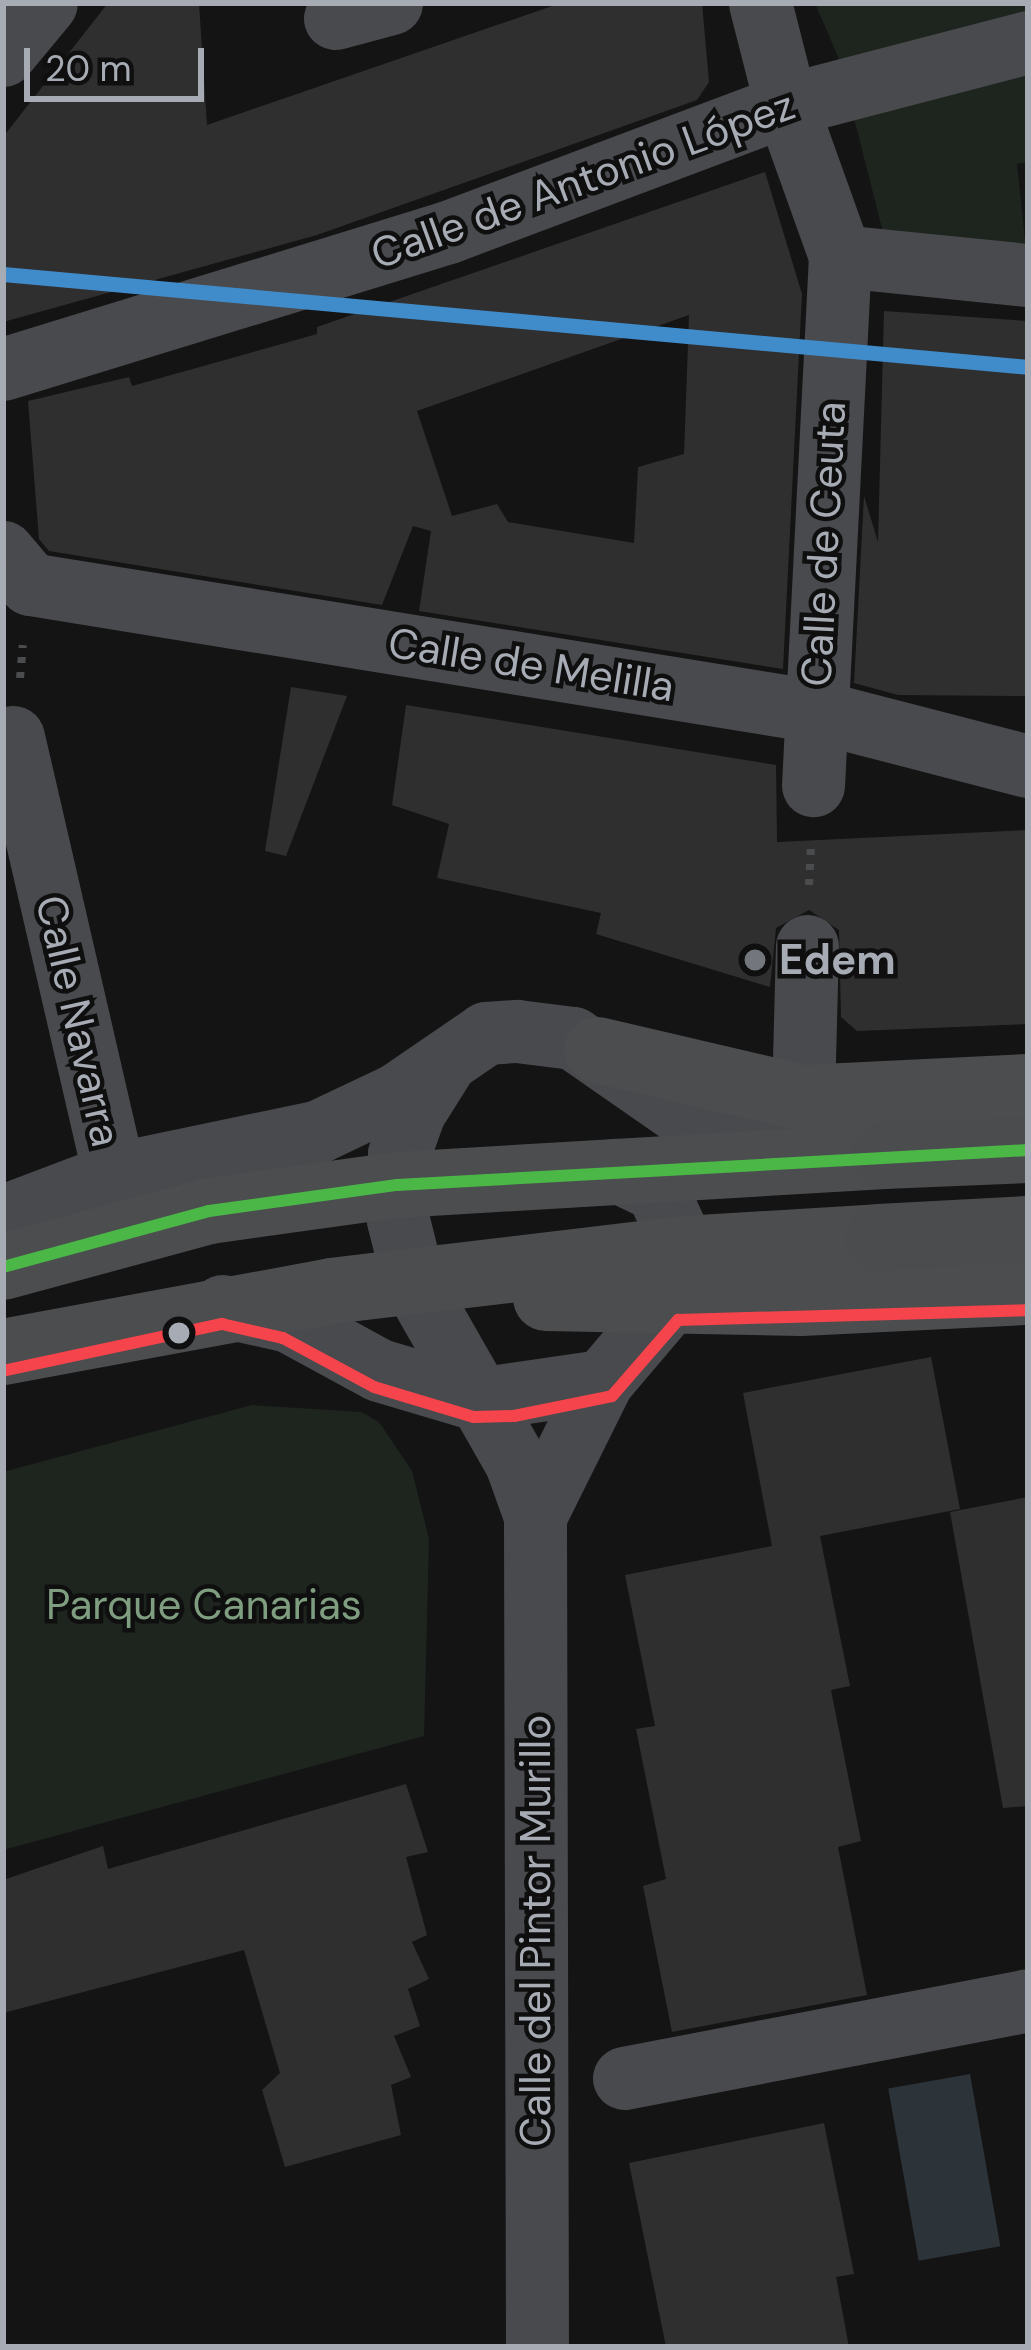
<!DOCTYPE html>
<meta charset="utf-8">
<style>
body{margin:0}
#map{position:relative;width:1031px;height:2350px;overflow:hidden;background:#141415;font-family:"DM Sans",sans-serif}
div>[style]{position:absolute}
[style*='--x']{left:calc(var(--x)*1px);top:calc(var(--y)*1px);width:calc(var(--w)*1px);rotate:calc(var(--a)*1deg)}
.green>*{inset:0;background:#1e251f}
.water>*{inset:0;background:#2c3339;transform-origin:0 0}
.building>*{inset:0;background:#2f2f30}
.path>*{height:8px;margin-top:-4px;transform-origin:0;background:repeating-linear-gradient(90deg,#4a4c4e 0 6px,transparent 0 15px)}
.minor>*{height:63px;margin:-31.5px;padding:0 31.5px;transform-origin:31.5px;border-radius:31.5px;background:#494a4d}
.major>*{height:66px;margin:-33px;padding:0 33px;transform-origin:33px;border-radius:33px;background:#4b4d4f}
.highway>*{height:66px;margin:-33px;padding:0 33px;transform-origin:33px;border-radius:33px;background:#4b4c4e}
.bus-1>*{height:12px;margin:-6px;padding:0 6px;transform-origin:6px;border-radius:6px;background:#4ab747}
.bus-2>*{height:12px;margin:-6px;padding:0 6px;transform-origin:6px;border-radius:6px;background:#f5444b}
.metro-1>*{height:15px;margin:-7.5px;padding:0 7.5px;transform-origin:7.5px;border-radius:7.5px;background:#408cca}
.dots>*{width:33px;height:33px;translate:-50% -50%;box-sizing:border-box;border:6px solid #0f0f10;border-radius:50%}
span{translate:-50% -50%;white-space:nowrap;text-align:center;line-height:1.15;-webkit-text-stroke:9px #0f0f10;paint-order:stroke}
.street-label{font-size:42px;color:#a6abb4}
.poi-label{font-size:42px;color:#a6abb4;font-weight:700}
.left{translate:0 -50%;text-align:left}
.park-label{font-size:42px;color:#7f9e80}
.frame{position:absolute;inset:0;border:6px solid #a6abb4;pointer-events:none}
.scale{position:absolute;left:24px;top:48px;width:180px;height:54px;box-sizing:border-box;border:6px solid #a6abb4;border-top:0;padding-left:15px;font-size:36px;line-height:42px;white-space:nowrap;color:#a6abb4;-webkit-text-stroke:9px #0f0f10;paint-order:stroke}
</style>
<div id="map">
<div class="green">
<i style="clip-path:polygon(815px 3px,1028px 3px,1028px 162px,1017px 164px,1027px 259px,887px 248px,839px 59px)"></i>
<i style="clip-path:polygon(252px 1405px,361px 1412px,379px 1422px,412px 1471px,429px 1539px,424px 1736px,3px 1850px,3px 1472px)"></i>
</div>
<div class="water">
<i style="left:970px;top:2074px;width:175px;height:83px;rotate:80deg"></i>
</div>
<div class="building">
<i style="clip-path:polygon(108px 3px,199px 3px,207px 125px,561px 3px,702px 3px,709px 82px,697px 100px,317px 235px,3px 322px,3px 137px)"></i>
<i style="clip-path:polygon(evenodd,765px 172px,802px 294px,783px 669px,419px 611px,431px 531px,413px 526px,382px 605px,49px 551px,39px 539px,28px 401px,129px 377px,132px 386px,317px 334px,317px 327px,765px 172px,689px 315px,684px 454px,638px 467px,634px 543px,508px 522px,497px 504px,452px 516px,417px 411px,689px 315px)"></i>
<i style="clip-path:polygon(884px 311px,1028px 321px,1028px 696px,898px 695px,854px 683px,864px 496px,878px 542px)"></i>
<i style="clip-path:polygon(291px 687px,347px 696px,286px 856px,265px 851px)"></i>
<i style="clip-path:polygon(406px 705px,776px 765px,777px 842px,1028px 830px,1028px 1024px,857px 1031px,841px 1017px,839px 930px,809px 910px,776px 928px,770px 987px,596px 934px,601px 913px,437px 878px,449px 824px,392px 805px)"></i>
<i style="clip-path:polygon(931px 1357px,960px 1509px,820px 1536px,850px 1686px,831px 1690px,861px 1841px,838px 1847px,867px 1995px,672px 2032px,643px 1886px,666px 1879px,636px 1729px,655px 1726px,625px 1575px,772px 1546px,743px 1393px)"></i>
<i style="clip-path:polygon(1028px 1497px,1028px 1806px,1003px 1808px,950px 1512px)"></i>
<i style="clip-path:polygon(406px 1784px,428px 1852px,406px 1857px,427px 1935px,412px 1942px,429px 1979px,408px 1989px,420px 2026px,394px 2036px,411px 2077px,391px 2085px,401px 2135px,285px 2167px,262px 2090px,280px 2073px,244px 1950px,3px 2013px,3px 1880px,103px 1846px,108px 1869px)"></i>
<i style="clip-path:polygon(824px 2123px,854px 2274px,836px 2277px,849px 2347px,666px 2347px,629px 2163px)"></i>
</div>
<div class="path">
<i style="--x:20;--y:678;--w:33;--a:-85"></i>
<i style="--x:809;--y:885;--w:39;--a:-87"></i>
</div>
<div class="minor">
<i style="--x:760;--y:3;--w:105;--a:75.7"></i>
<i style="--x:786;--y:105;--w:160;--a:70.3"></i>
<i style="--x:840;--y:256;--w:530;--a:92.92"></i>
<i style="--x:335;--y:18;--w:58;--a:-15"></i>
<i style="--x:3;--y:55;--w:67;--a:-50.4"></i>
<i style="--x:840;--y:256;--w:189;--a:5.8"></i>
<i style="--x:3;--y:369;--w:466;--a:-17.1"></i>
<i style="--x:448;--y:232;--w:361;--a:-20.6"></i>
<i style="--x:786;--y:105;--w:250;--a:-14.6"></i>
<i style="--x:3;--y:552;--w:42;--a:49.8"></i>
<i style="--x:30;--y:584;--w:795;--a:9.19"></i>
<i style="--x:815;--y:711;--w:220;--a:14.5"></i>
<i style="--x:13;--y:737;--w:449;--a:77"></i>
<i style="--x:444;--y:1064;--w:57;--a:122"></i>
<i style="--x:414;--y:1112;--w:45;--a:109.7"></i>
<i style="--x:399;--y:1154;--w:66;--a:90.9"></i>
<i style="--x:398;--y:1220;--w:66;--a:76"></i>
<i style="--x:414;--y:1284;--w:206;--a:60.3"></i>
<i style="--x:516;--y:1463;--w:56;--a:70.3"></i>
<i style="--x:803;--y:1098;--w:152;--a:-88.5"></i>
<i style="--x:3;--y:1216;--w:119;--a:-20.7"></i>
<i style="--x:114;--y:1174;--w:209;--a:-11.8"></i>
<i style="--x:319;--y:1131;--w:86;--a:-25.4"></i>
<i style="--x:397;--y:1094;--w:108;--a:-34.4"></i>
<i style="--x:486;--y:1033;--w:31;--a:-4"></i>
<i style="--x:517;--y:1031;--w:56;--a:7.1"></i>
<i style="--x:573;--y:1038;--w:165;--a:34.8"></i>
<i style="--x:708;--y:1132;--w:92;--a:15.7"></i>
<i style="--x:222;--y:1306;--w:69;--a:12.6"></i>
<i style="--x:289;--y:1321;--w:102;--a:28.6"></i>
<i style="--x:379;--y:1370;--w:102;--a:16.5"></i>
<i style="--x:477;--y:1399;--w:126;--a:-8.2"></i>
<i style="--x:624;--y:2078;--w:411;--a:-10.9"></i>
<i style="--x:537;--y:2347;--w:831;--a:-90.14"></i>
<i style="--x:535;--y:1516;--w:151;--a:-63.6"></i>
<i style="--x:602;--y:1381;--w:104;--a:-49.7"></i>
<i style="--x:669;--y:1302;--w:55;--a:-74.2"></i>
<i style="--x:684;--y:1249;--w:65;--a:-114.6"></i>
<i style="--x:657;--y:1190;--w:47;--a:-154.5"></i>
</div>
<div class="major">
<i style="--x:597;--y:1050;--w:212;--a:13.1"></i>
<i style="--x:803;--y:1098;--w:225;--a:-2.8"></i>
<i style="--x:3;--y:1267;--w:213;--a:-15.2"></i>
<i style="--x:209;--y:1211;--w:190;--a:-7.9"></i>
<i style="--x:397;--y:1185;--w:488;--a:-3.4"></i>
<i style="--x:546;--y:1298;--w:255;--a:1.1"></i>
<i style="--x:801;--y:1303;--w:227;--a:-2.8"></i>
<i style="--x:3;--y:1352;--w:334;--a:-10.5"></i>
<i style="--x:331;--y:1291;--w:355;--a:-6.8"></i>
<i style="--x:684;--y:1249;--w:195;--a:-3.5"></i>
</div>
<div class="highway">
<i style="--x:884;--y:1156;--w:144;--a:-2.4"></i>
<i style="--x:879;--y:1237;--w:149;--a:-3.1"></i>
</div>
<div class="bus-1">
<i style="--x:3;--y:1267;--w:213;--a:-15.2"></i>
<i style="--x:209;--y:1211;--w:190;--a:-7.9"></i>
<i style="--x:397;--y:1185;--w:632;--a:-3.17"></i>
</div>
<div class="bus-2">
<i style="--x:7;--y:1370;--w:220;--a:-12.1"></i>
<i style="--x:222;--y:1324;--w:63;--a:12.9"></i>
<i style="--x:283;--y:1338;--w:103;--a:28.3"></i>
<i style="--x:374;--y:1387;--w:104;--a:16.7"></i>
<i style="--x:474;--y:1417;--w:40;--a:-1.4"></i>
<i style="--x:514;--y:1416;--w:100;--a:-11.5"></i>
<i style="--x:612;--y:1396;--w:101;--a:-49"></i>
<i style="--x:678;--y:1320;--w:350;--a:-1.6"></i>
</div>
<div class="metro-1">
<i style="--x:3;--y:274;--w:1029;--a:5.18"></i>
</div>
<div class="dots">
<i style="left:755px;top:960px;background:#73767c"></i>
<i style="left:179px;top:1333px;background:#a6abb4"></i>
</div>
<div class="street-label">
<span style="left:583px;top:180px;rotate:-20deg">Calle de Antonio López</span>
<span style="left:824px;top:544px;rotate:-87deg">Calle de Ceuta</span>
<span style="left:531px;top:665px;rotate:9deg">Calle de Melilla</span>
<span style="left:78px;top:1021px;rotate:77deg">Calle Navarra</span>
<span style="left:536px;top:1931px;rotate:-90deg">Calle del Pintor Murillo</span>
</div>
<div class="poi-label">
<span class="left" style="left:779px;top:960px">Edem</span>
</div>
<div class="park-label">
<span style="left:204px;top:1605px">Parque Canarias</span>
</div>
<div class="frame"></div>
<div class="scale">20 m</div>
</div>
